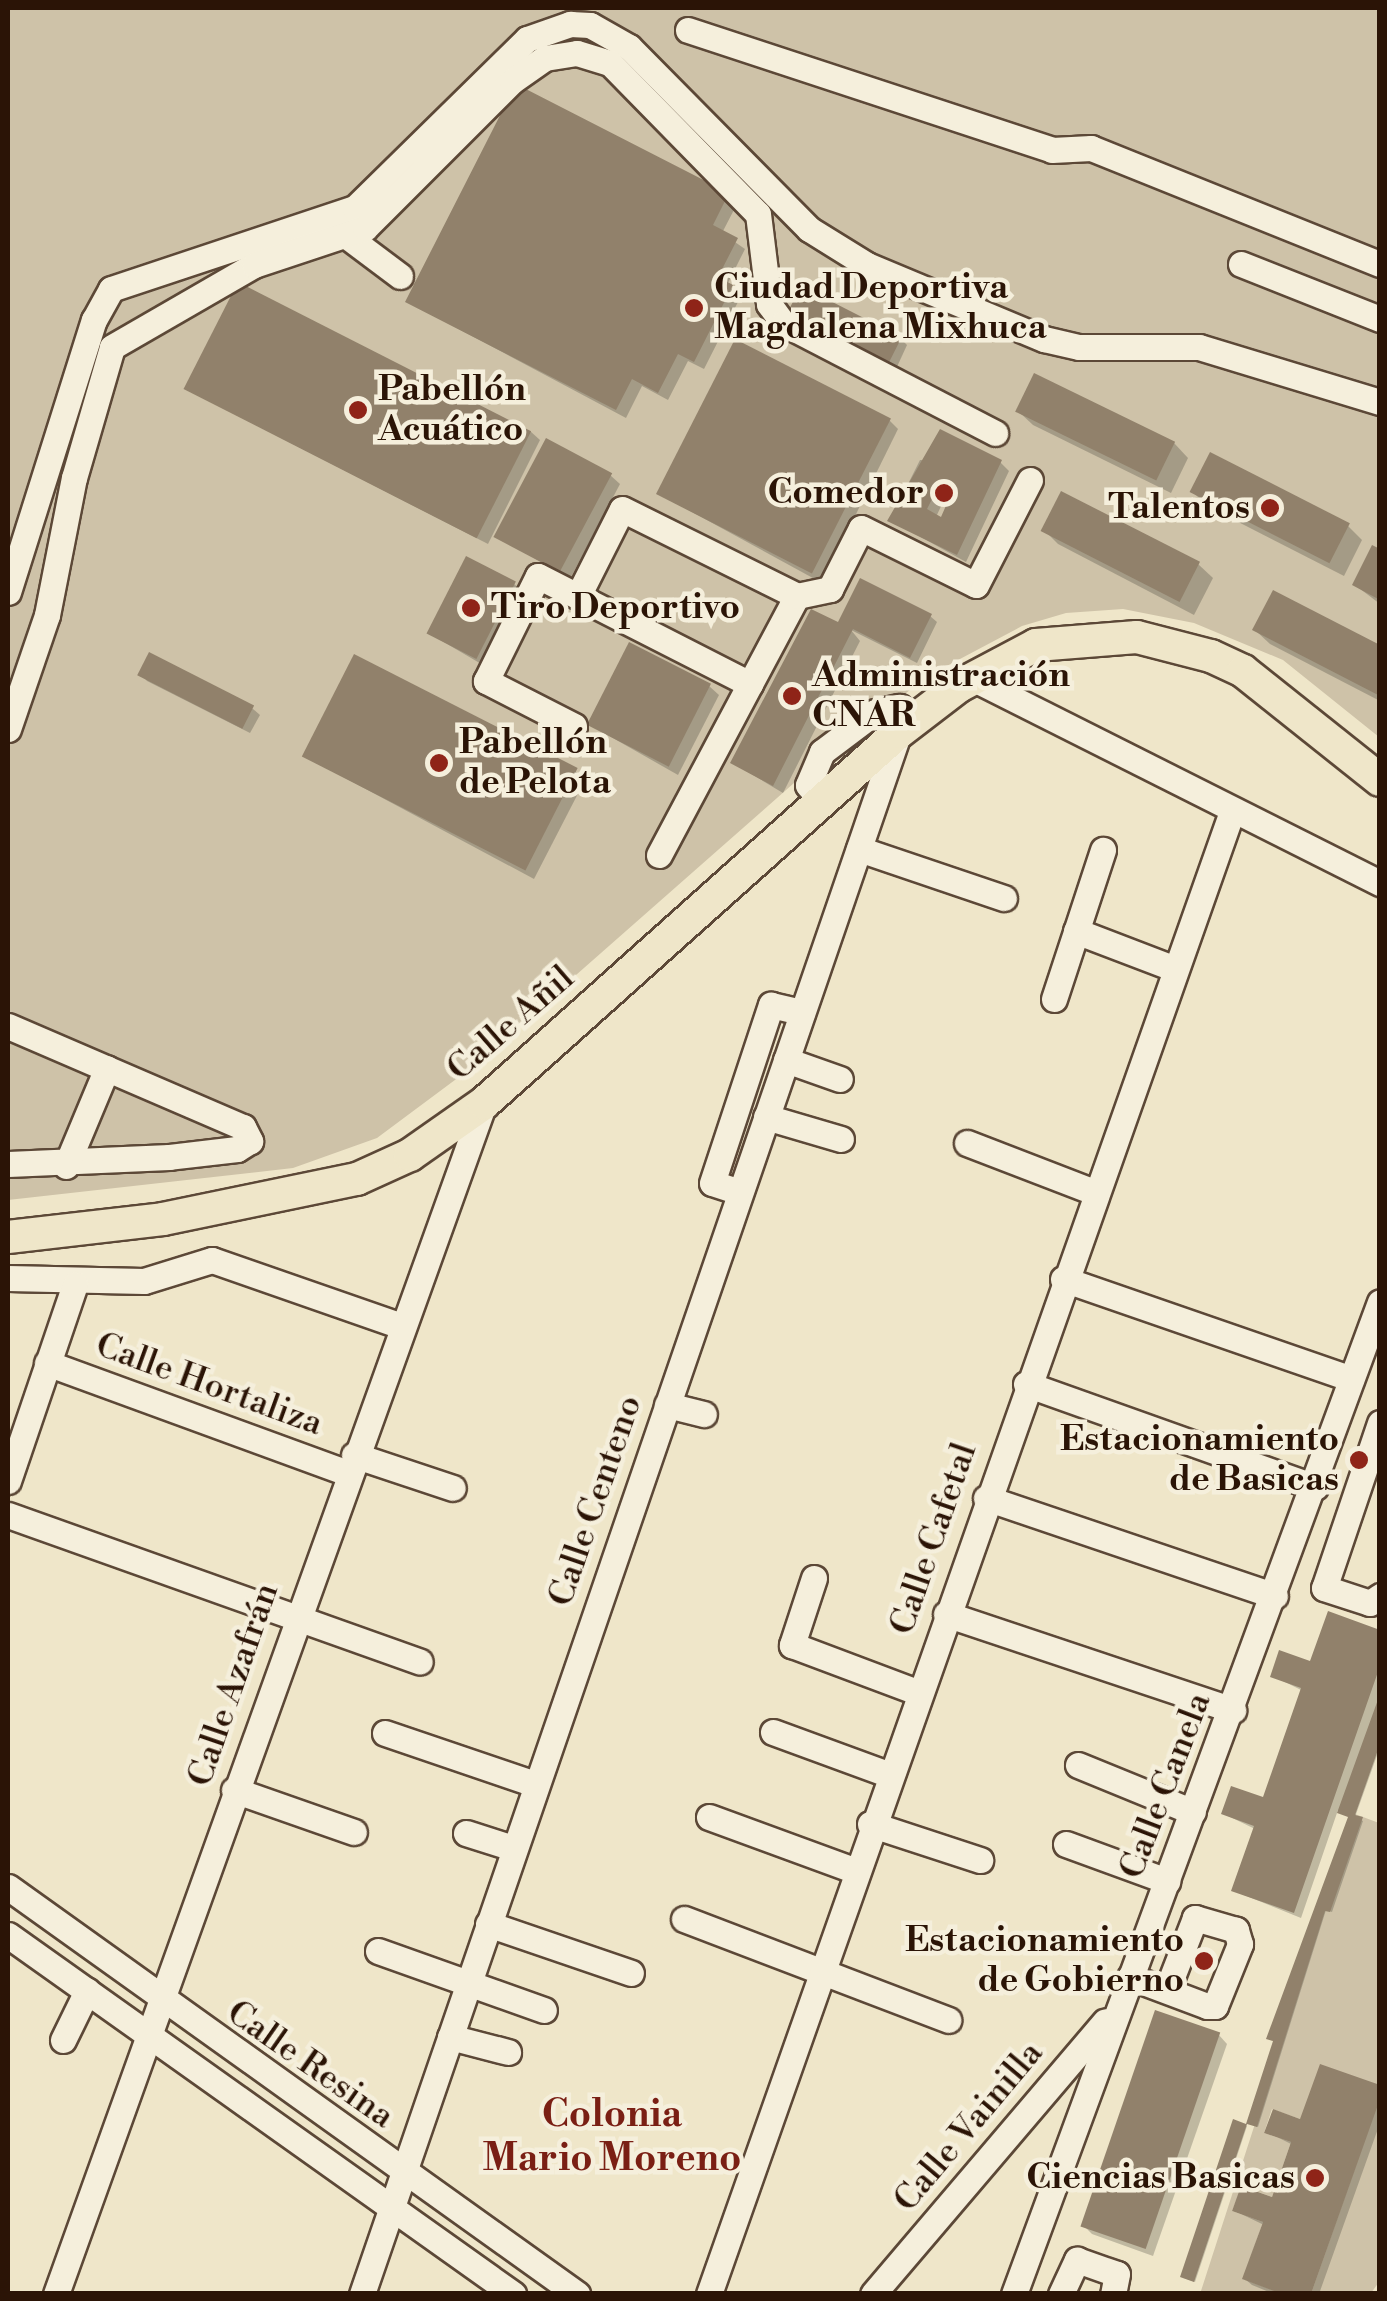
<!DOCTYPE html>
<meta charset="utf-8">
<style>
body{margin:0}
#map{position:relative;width:1387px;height:2301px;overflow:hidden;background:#efe6c9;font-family:"Libre Bodoni",serif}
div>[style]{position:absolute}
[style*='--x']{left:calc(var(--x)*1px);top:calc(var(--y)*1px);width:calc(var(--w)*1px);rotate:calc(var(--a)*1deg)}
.green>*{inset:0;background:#cec2a8}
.shadow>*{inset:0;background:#0003}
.building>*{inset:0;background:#91816b;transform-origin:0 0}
.roads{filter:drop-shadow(2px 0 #5c4837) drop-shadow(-2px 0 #5c4837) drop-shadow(0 2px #5c4837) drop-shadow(0 -2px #5c4837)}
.minor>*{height:25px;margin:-12.5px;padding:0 12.5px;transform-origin:12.5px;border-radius:12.5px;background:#f5efdc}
.major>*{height:32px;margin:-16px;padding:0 16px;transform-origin:16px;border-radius:16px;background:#efe6c9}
.dots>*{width:28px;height:28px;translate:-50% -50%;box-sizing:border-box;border:5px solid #f5efdc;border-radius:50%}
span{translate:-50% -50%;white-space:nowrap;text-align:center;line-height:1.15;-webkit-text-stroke:9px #f5efdc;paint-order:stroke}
.poi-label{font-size:35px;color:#2b1406;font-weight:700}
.left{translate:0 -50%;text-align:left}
.right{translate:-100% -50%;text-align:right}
.street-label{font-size:35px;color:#2b1406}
.neighbourhood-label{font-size:38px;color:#7a1f14;font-weight:700}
.frame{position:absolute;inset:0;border:10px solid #2b1406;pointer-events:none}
</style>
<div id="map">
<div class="green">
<i style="clip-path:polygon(8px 8px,1379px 8px,1379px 737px,1283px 660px,1194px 623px,1123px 609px,1066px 613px,1022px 626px,926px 677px,794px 783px,467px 1071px,377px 1138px,293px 1168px,8px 1200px)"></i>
<i style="clip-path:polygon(1355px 1814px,1379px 1823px,1379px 2085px,1300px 2119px,1272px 2109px,1264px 2133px,1291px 2142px,1272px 2197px,1242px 2186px,1232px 2211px,1263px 2222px,1243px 2279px,1281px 2293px,1200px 2294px)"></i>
<i style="clip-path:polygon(1379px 2099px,1379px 2282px,1371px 2293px,1311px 2294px)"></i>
</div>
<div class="shadow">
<i style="clip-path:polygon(517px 87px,737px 204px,722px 233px,745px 249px,727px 285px,741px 296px,704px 369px,688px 361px,668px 400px,642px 386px,626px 418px,408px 302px)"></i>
<i style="clip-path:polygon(796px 320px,901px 339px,907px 345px,896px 369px)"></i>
<i style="clip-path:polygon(188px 390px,530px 431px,540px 440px,488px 544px)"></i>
<i style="clip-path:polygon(1018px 411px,1174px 443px,1188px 458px,1171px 493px,1033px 425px)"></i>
<i style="clip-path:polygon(889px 420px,898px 429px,822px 583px,659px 494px)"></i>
<i style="clip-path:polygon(evenodd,920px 460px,1000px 462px,1009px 471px,966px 562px,890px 520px,920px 460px,943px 502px,949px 505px,942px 520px,936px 517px,943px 502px)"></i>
<i style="clip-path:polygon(610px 475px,620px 484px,570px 579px,497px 536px)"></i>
<i style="clip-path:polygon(1193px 492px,1348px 526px,1362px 540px,1344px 576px,1207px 506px)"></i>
<i style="clip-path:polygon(1044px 530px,1198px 564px,1213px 578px,1194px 615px,1058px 544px)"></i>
<i style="clip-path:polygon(1380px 552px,1380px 604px,1355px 585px)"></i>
<i style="clip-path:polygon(514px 584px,521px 590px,483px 665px,430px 634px)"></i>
<i style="clip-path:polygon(930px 616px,937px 622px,917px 663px,851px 630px,860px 641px,783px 793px,733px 763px,839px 625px)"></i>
<i style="clip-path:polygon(1255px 630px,1380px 648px,1380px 701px,1270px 644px)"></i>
<i style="clip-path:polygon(150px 656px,253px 709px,260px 715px,250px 733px,147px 681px,141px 674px)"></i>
<i style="clip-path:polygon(709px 686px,719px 695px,678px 775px,590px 725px)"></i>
<i style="clip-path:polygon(304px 756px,575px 771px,585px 780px,534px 879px)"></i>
<i style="clip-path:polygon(1380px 1632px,1380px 1747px,1355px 1817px,1363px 1821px,1332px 1912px,1326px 1910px,1258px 2127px,1248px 2123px,1195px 2282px,1184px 2278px,1235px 2122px,1247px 2126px,1351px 1817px,1338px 1810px,1301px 1918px,1234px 1891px,1255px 1829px,1224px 1814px,1265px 1800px,1303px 1691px,1273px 1676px)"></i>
<i style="clip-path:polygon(1218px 2034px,1227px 2044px,1153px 2256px,1092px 2234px,1083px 2225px)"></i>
<i style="clip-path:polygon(1380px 2088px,1380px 2123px,1319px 2294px,1274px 2294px,1252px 2285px,1245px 2279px,1264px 2225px,1235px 2211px,1273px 2200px,1293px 2145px,1267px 2132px)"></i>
</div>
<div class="building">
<i style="clip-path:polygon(516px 84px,729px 193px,713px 225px,738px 238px,718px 277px,733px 285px,694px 362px,678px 354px,658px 393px,632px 379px,616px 410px,405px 302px)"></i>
<i style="left:238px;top:282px;width:329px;height:120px;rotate:27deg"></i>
<i style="left:801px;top:286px;width:113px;height:31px;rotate:27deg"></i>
<i style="left:735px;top:339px;width:175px;height:174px;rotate:27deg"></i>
<i style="left:1034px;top:373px;width:157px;height:43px;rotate:26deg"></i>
<i style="clip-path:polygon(evenodd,940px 429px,1002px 460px,957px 555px,887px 521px,940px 429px,934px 495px,948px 501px,941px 517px,927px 509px,934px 495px)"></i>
<i style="left:546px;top:438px;width:75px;height:112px;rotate:28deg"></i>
<i style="left:1210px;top:452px;width:157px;height:45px;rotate:27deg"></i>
<i style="left:1061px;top:491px;width:156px;height:45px;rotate:27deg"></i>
<i style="clip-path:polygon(1372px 545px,1380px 549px,1380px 600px,1352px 585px)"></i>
<i style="left:466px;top:556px;width:56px;height:87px;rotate:27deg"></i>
<i style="clip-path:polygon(860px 578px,932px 614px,910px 658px,853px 629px,773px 786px,730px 763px,811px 609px,838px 622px)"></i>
<i style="clip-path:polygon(1273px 590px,1380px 645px,1380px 696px,1252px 630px)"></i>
<i style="left:629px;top:642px;width:92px;height:93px;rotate:27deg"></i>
<i style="left:149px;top:652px;width:118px;height:26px;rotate:27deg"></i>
<i style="left:354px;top:654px;width:251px;height:115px;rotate:27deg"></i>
<i style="clip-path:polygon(1328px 1611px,1380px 1630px,1380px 1666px,1294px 1913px,1231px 1891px,1254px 1826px,1221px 1814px,1231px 1786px,1263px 1797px,1301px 1688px,1270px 1677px,1279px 1650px,1310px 1661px)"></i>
<i style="clip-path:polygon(1380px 1694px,1380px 1744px,1355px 1815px,1363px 1817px,1330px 1912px,1325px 1911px,1257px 2127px,1247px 2124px,1194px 2282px,1180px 2277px,1233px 2119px,1246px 2124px,1273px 2041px,1266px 2039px,1348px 1817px,1337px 1813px)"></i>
<i style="left:1155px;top:2010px;width:69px;height:229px;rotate:19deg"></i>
<i style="clip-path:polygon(1320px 2064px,1380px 2085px,1380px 2099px,1311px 2294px,1282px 2294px,1242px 2279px,1263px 2222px,1232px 2211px,1241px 2186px,1272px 2197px,1291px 2142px,1264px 2133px,1273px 2109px,1300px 2119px)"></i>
</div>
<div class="roads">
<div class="minor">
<i style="--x:688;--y:30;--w:383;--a:18.2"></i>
<i style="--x:1052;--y:150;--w:39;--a:-3"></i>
<i style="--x:1091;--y:148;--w:311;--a:21.9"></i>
<i style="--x:348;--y:237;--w:65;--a:36.9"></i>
<i style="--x:1241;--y:264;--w:149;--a:21.6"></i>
<i style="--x:8;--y:592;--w:285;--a:-72.5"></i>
<i style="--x:94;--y:320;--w:35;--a:-61"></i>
<i style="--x:111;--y:289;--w:257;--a:-18.4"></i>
<i style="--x:355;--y:208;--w:241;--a:-44.5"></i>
<i style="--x:527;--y:39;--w:46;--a:-19.2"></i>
<i style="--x:570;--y:24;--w:20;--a:3"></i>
<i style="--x:590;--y:25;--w:45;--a:29.4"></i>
<i style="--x:629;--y:47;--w:256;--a:45.3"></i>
<i style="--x:809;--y:229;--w:68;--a:31.8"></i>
<i style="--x:867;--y:265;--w:192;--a:22.7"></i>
<i style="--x:1044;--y:339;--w:36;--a:13"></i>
<i style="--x:1079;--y:347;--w:120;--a:0"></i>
<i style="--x:1199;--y:347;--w:189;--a:16.9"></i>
<i style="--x:578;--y:596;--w:97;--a:-63.2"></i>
<i style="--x:622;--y:509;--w:195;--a:26.4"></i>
<i style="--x:972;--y:678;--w:457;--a:26.7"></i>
<i style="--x:574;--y:726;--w:99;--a:-152.9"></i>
<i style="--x:486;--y:681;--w:117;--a:-63.7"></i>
<i style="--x:538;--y:576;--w:238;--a:27"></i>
<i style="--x:8;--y:729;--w:120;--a:-71.1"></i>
<i style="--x:47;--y:615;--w:140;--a:-78.9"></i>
<i style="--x:74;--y:478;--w:136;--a:-73.8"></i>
<i style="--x:112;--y:347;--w:164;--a:-30"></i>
<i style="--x:254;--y:265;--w:117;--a:-18.4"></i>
<i style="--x:365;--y:228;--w:208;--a:-45"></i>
<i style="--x:512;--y:81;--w:40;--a:-34.9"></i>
<i style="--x:545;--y:58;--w:32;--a:-9"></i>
<i style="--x:577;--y:53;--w:34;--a:17"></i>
<i style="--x:610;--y:63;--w:211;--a:45.6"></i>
<i style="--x:758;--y:214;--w:91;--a:83"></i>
<i style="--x:769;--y:304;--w:24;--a:54"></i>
<i style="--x:783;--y:323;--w:239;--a:27.4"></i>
<i style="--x:822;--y:802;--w:22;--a:-129"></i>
<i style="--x:808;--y:785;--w:36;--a:-67"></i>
<i style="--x:822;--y:752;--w:66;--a:-37"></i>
<i style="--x:875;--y:712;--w:25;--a:-12"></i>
<i style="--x:899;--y:707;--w:21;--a:35"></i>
<i style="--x:859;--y:849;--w:153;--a:18.7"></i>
<i style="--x:659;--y:855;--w:293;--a:-62"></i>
<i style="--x:797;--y:596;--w:34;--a:-12"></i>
<i style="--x:830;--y:589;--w:68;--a:-63.1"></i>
<i style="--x:861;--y:528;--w:128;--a:26.4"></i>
<i style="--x:976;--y:585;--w:118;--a:-62.8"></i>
<i style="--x:1076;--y:931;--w:104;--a:20.9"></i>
<i style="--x:1054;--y:999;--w:157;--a:-71.8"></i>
<i style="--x:8;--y:1026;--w:256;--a:23.3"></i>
<i style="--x:243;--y:1127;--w:16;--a:63"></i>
<i style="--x:250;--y:1141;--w:15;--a:148"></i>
<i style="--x:237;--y:1149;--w:68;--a:173.3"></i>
<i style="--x:169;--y:1157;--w:161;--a:177.5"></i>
<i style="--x:786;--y:1060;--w:57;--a:19.4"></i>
<i style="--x:766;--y:1117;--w:78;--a:16.3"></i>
<i style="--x:967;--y:1143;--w:136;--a:21.1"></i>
<i style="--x:66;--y:1166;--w:106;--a:-67.3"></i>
<i style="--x:740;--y:1192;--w:29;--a:-162"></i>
<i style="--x:712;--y:1183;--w:188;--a:-71.7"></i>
<i style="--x:771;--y:1005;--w:32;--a:13"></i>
<i style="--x:8;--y:1278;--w:136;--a:1.3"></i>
<i style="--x:144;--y:1281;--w:71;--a:-17.2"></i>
<i style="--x:212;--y:1260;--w:201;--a:19.2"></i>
<i style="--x:1063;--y:1279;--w:305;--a:19.1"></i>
<i style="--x:47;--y:1363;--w:320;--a:20.1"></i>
<i style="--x:1026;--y:1384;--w:307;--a:19.6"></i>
<i style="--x:667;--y:1405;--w:38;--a:14"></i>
<i style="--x:1380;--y:1423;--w:174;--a:108.7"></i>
<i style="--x:1324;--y:1588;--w:48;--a:18.1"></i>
<i style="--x:1370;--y:1603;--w:12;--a:-35"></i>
<i style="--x:354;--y:1455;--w:104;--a:18.4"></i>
<i style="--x:8;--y:1481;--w:208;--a:-71.2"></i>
<i style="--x:986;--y:1498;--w:305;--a:18.7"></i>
<i style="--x:8;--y:1515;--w:437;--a:19.6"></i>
<i style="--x:814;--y:1578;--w:71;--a:108.2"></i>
<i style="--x:792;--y:1645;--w:134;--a:20.6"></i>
<i style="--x:946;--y:1614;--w:303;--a:18.5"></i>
<i style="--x:773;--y:1732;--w:122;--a:20.1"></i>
<i style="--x:385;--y:1733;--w:158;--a:18.8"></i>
<i style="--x:1078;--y:1765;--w:124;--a:22.2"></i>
<i style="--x:234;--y:1790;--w:127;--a:19.3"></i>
<i style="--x:709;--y:1817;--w:154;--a:20.1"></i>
<i style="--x:870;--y:1824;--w:116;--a:18.1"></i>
<i style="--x:466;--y:1833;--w:49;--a:17.7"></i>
<i style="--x:1066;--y:1844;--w:108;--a:20.1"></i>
<i style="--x:8;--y:1887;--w:700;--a:35.58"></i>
<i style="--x:684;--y:1919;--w:283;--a:20.9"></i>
<i style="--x:488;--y:1924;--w:151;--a:18.9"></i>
<i style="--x:8;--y:1935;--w:620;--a:35.41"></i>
<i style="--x:378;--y:1951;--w:176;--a:19.6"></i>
<i style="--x:1130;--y:1977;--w:82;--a:20.6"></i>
<i style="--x:1207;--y:2006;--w:8;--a:0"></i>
<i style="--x:1215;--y:2006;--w:67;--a:-68"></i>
<i style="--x:1240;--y:1944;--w:15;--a:-106"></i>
<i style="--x:1236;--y:1930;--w:43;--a:-163.7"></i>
<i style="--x:1195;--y:1918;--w:77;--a:111.3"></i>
<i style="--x:450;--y:2037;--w:60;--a:14.5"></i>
<i style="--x:63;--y:2040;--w:55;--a:-63.9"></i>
<i style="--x:56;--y:2294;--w:1266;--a:-70.23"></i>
<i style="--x:362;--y:2294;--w:1652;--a:-71.03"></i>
<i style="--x:709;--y:2294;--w:1573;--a:-70.57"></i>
<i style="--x:873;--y:2294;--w:358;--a:-49.6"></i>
<i style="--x:1014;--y:2294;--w:1057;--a:-69.75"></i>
<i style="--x:1061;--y:2294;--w:38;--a:-65"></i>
<i style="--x:1077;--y:2260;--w:42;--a:19.3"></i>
<i style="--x:1117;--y:2274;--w:20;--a:101"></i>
</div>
<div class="major">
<i style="--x:8;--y:1237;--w:156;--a:-6.6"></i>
<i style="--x:163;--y:1219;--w:198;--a:-11.7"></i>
<i style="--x:357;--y:1179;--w:58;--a:-24.4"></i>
<i style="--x:410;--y:1155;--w:90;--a:-35.1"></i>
<i style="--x:484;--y:1103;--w:557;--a:-41.8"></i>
<i style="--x:899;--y:732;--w:76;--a:-37.5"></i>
<i style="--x:959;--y:686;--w:87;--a:-28"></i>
<i style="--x:1036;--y:645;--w:101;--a:-4.5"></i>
<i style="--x:1137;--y:637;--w:76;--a:14.4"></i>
<i style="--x:1211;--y:656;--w:35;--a:25"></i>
<i style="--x:1243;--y:671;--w:175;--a:38.5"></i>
</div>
</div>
<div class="dots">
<i style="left:694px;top:308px;background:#8f2418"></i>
<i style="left:358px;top:410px;background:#8f2418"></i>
<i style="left:944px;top:493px;background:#8f2418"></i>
<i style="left:1270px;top:508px;background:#8f2418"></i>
<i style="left:471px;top:608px;background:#8f2418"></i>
<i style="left:792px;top:696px;background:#8f2418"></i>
<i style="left:439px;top:763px;background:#8f2418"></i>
<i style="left:1359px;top:1460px;background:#8f2418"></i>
<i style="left:1204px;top:1961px;background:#8f2418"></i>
<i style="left:1315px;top:2178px;background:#8f2418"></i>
</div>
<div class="poi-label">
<span class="left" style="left:714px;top:308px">Ciudad Deportiva<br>Magdalena Mixhuca</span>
<span class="left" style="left:378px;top:410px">Pabellón<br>Acuático</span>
<span class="right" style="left:924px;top:493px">Comedor</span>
<span class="right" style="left:1250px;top:508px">Talentos</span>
<span class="left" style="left:491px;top:608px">Tiro Deportivo</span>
<span class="left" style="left:812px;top:696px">Administración<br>CNAR</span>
<span class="left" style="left:459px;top:763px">Pabellón<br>de Pelota</span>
<span class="right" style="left:1339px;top:1460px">Estacionamiento<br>de Basicas</span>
<span class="right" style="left:1184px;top:1961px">Estacionamiento<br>de Gobierno</span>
<span class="right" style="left:1295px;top:2178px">Ciencias Basicas</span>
</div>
<div class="street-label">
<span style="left:511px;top:1024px;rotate:-41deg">Calle Añil</span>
<span style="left:209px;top:1385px;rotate:20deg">Calle Hortaliza</span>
<span style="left:596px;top:1501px;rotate:-71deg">Calle Centeno</span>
<span style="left:934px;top:1539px;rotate:-71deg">Calle Cafetal</span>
<span style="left:234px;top:1685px;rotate:-71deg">Calle Azafrán</span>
<span style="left:1166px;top:1786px;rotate:-69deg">Calle Canela</span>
<span style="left:310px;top:2065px;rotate:35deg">Calle Resina</span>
<span style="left:969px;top:2127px;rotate:-50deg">Calle Vainilla</span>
</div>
<div class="neighbourhood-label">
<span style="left:612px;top:2137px">Colonia<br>Mario Moreno</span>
</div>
<div class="frame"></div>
</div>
